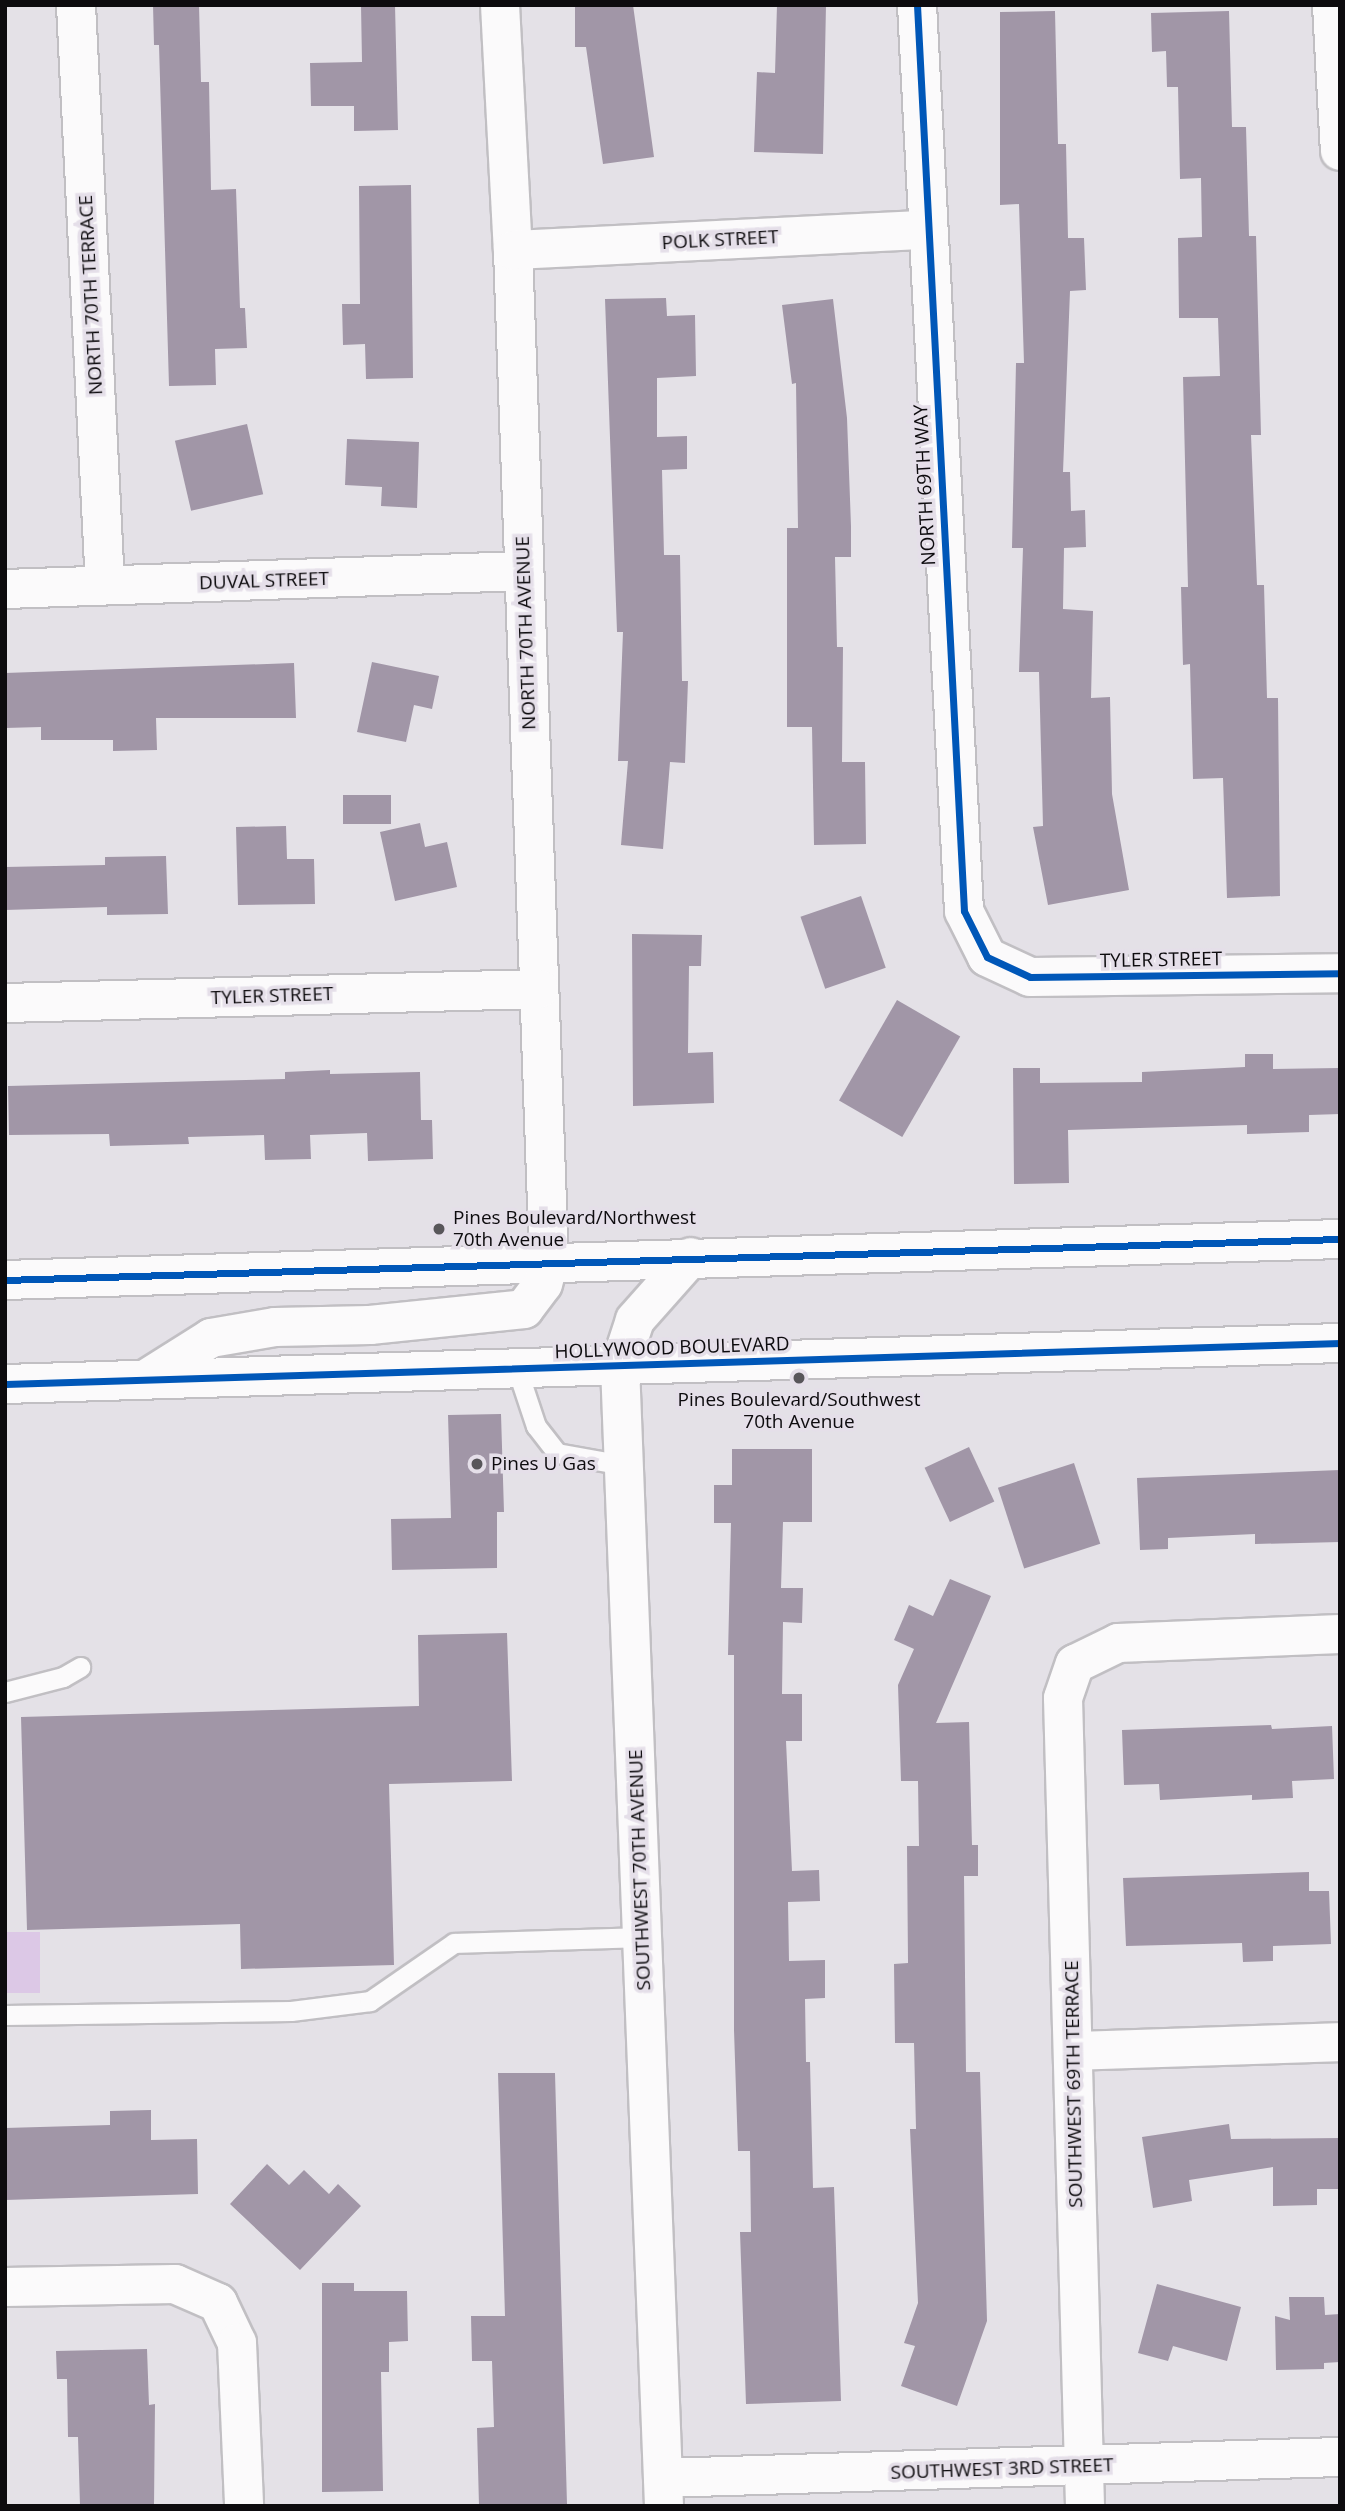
<!DOCTYPE html>
<style>
body{margin:0}
#map{position:relative;width:1345px;height:2511px;overflow:hidden;background:#e4e1e7;font-family:"Open Sans",sans-serif}
div>[style]{position:absolute}
[style*='--x']{left:calc(var(--x)*1px);top:calc(var(--y)*1px);width:calc(var(--w)*1px);rotate:calc(var(--a)*1deg)}
.green>*{inset:0;background:#dcc8e6;transform-origin:0 0}
.building>*{inset:0;background:#a196a7;transform-origin:0 0}
.roads{filter:drop-shadow(2px 0 #c1bfc3) drop-shadow(-2px 0 #c1bfc3) drop-shadow(0 2px #c1bfc3) drop-shadow(0 -2px #c1bfc3)}
.service>*{height:19px;margin:-9.5px;padding:0 9.5px;transform-origin:9.5px;border-radius:9.5px;background:#fbfafb}
.minor>*{height:38px;margin:-19px;padding:0 19px;transform-origin:19px;border-radius:19px;background:#fbfafb}
.trunk>*{height:38px;margin:-19px;padding:0 19px;transform-origin:19px;border-radius:19px;background:#fbfafb}
.cycleway>*{height:7px;margin:-3.5px;padding:0 3.5px;transform-origin:3.5px;border-radius:3.5px;background:#0057b8}
.dots>*{width:19px;height:19px;translate:-50% -50%;box-sizing:border-box;border:4px solid #e5dfe9;border-radius:50%}
span{translate:-50% -50%;white-space:nowrap;text-align:center;line-height:1.15;-webkit-text-stroke:7px #e5dfe9;paint-order:stroke}
.street-label{font-size:19px;color:#0d0b0e}
.poi-label{font-size:19px;color:#0d0b0e}
.left{translate:0 -50%;text-align:left}
.frame{position:absolute;inset:0;border:7px solid #0d0b0e;pointer-events:none}
</style>
<div id="map">
<div class="green">
<i style="left:5px;top:1932px;width:35px;height:61px"></i>
</div>
<div class="building">
<i style="clip-path:polygon(153px 5px,199px 5px,201px 82px,209px 82px,211px 190px,236px 189px,240px 308px,245px 308px,247px 348px,215px 349px,216px 385px,169px 386px,159px 45px,154px 45px)"></i>
<i style="clip-path:polygon(361px 5px,395px 5px,398px 130px,354px 131px,354px 106px,311px 106px,310px 63px,362px 62px)"></i>
<i style="clip-path:polygon(575px 5px,633px 5px,654px 157px,603px 164px,586px 47px,575px 47px)"></i>
<i style="clip-path:polygon(777px 5px,826px 5px,823px 154px,754px 152px,757px 72px,775px 73px)"></i>
<i style="clip-path:polygon(1055px 11px,1058px 144px,1066px 144px,1068px 238px,1084px 238px,1086px 290px,1070px 291px,1063px 472px,1070px 472px,1071px 511px,1085px 510px,1086px 547px,1064px 548px,1063px 609px,1093px 611px,1091px 698px,1110px 697px,1112px 794px,1129px 890px,1048px 905px,1033px 827px,1043px 826px,1039px 672px,1019px 672px,1023px 548px,1012px 548px,1016px 363px,1024px 363px,1019px 204px,1000px 205px,1000px 12px)"></i>
<i style="clip-path:polygon(1229px 11px,1232px 127px,1246px 127px,1249px 236px,1256px 236px,1261px 435px,1251px 435px,1257px 585px,1264px 585px,1267px 698px,1278px 698px,1280px 896px,1227px 898px,1223px 778px,1193px 779px,1190px 664px,1183px 665px,1181px 587px,1188px 587px,1183px 377px,1220px 376px,1218px 318px,1179px 318px,1178px 238px,1202px 237px,1201px 178px,1180px 179px,1178px 87px,1167px 87px,1166px 51px,1152px 52px,1151px 13px)"></i>
<i style="clip-path:polygon(411px 185px,413px 378px,366px 379px,365px 344px,343px 345px,342px 304px,360px 304px,359px 186px)"></i>
<i style="clip-path:polygon(666px 298px,667px 316px,695px 315px,696px 376px,657px 378px,657px 437px,687px 436px,687px 469px,662px 470px,664px 555px,680px 555px,682px 681px,688px 681px,685px 763px,670px 762px,663px 849px,621px 845px,628px 761px,618px 761px,623px 632px,617px 632px,605px 299px)"></i>
<i style="clip-path:polygon(833px 299px,847px 418px,851px 526px,851px 557px,835px 557px,837px 647px,843px 647px,842px 762px,865px 762px,866px 844px,814px 845px,812px 727px,787px 727px,787px 528px,798px 528px,796px 383px,792px 384px,782px 305px)"></i>
<i style="left:247px;top:424px;width:72px;height:74px;rotate:77deg"></i>
<i style="clip-path:polygon(347px 439px,419px 442px,417px 508px,381px 506px,382px 487px,345px 485px)"></i>
<i style="clip-path:polygon(372px 662px,439px 676px,432px 709px,414px 705px,406px 742px,357px 732px)"></i>
<i style="clip-path:polygon(294px 663px,296px 718px,156px 718px,157px 750px,113px 751px,113px 740px,41px 740px,41px 727px,5px 728px,5px 673px)"></i>
<i style="left:391px;top:795px;width:29px;height:48px;rotate:90deg"></i>
<i style="clip-path:polygon(420px 823px,425px 847px,447px 842px,457px 887px,395px 901px,380px 832px)"></i>
<i style="clip-path:polygon(286px 826px,287px 859px,314px 859px,315px 904px,238px 905px,236px 827px)"></i>
<i style="clip-path:polygon(166px 856px,168px 914px,107px 915px,107px 907px,5px 910px,5px 867px,105px 865px,105px 857px)"></i>
<i style="left:861px;top:896px;width:76px;height:64px;rotate:71deg"></i>
<i style="clip-path:polygon(632px 934px,702px 935px,701px 966px,689px 966px,688px 1053px,713px 1052px,714px 1103px,633px 1106px)"></i>
<i style="left:897px;top:1000px;width:73px;height:116px;rotate:30deg"></i>
<i style="clip-path:polygon(1245px 1054px,1273px 1054px,1273px 1069px,1339px 1068px,1340px 1114px,1309px 1115px,1309px 1132px,1247px 1134px,1247px 1125px,1068px 1130px,1069px 1183px,1014px 1184px,1013px 1068px,1040px 1068px,1040px 1083px,1142px 1082px,1142px 1072px,1245px 1067px)"></i>
<i style="clip-path:polygon(330px 1070px,330px 1074px,420px 1072px,421px 1120px,432px 1120px,433px 1159px,368px 1161px,367px 1133px,310px 1135px,311px 1159px,265px 1160px,264px 1135px,188px 1137px,189px 1144px,110px 1146px,109px 1134px,9px 1135px,8px 1086px,285px 1079px,285px 1072px)"></i>
<i style="clip-path:polygon(501px 1414px,504px 1512px,497px 1512px,497px 1568px,392px 1570px,391px 1519px,451px 1518px,448px 1415px)"></i>
<i style="left:969px;top:1447px;width:60px;height:49px;rotate:65deg"></i>
<i style="clip-path:polygon(732px 1449px,812px 1449px,812px 1522px,783px 1522px,781px 1588px,803px 1588px,802px 1623px,783px 1622px,782px 1694px,802px 1694px,802px 1741px,786px 1741px,792px 1871px,819px 1870px,820px 1901px,788px 1902px,789px 1961px,825px 1960px,825px 1998px,805px 1999px,806px 2062px,810px 2062px,813px 2188px,834px 2187px,841px 2401px,746px 2404px,740px 2232px,751px 2232px,750px 2151px,738px 2151px,734px 2030px,734px 1655px,728px 1655px,731px 1523px,714px 1523px,714px 1485px,732px 1485px)"></i>
<i style="left:1074px;top:1463px;width:85px;height:80px;rotate:72deg"></i>
<i style="clip-path:polygon(1340px 1470px,1340px 1542px,1255px 1544px,1255px 1534px,1168px 1538px,1168px 1549px,1140px 1550px,1137px 1478px)"></i>
<i style="clip-path:polygon(950px 1579px,991px 1596px,936px 1723px,969px 1722px,972px 1845px,978px 1845px,978px 1876px,964px 1876px,966px 2072px,980px 2072px,987px 2321px,957px 2406px,901px 2386px,915px 2346px,904px 2343px,918px 2303px,910px 2129px,916px 2129px,914px 2043px,895px 2043px,894px 1964px,908px 1963px,907px 1846px,919px 1846px,918px 1781px,901px 1781px,898px 1685px,914px 1649px,894px 1640px,909px 1605px,933px 1616px)"></i>
<i style="clip-path:polygon(507px 1633px,512px 1781px,389px 1784px,394px 1965px,241px 1969px,240px 1924px,27px 1930px,21px 1717px,419px 1706px,418px 1635px)"></i>
<i style="clip-path:polygon(1271px 1725px,1272px 1729px,1332px 1726px,1334px 1779px,1292px 1781px,1293px 1798px,1252px 1800px,1252px 1795px,1160px 1800px,1159px 1784px,1124px 1785px,1122px 1730px)"></i>
<i style="clip-path:polygon(1309px 1872px,1309px 1891px,1329px 1891px,1331px 1944px,1273px 1946px,1273px 1961px,1243px 1962px,1242px 1943px,1126px 1946px,1123px 1878px)"></i>
<i style="clip-path:polygon(498px 2073px,555px 2073px,567px 2504px,479px 2506px,477px 2428px,494px 2427px,492px 2361px,472px 2361px,471px 2316px,505px 2316px)"></i>
<i style="clip-path:polygon(151px 2110px,151px 2140px,197px 2139px,198px 2194px,5px 2200px,5px 2128px,110px 2125px,110px 2111px)"></i>
<i style="clip-path:polygon(1229px 2124px,1231px 2139px,1340px 2138px,1340px 2189px,1317px 2189px,1317px 2205px,1273px 2206px,1273px 2167px,1189px 2180px,1192px 2201px,1153px 2208px,1142px 2137px)"></i>
<i style="clip-path:polygon(267px 2164px,289px 2185px,304px 2170px,329px 2194px,338px 2184px,361px 2206px,300px 2270px,230px 2204px)"></i>
<i style="clip-path:polygon(322px 2283px,354px 2283px,354px 2291px,407px 2291px,408px 2341px,389px 2342px,389px 2372px,381px 2372px,383px 2491px,322px 2492px)"></i>
<i style="clip-path:polygon(1157px 2284px,1241px 2307px,1227px 2361px,1173px 2346px,1168px 2361px,1138px 2353px)"></i>
<i style="clip-path:polygon(1289px 2297px,1324px 2297px,1325px 2315px,1340px 2314px,1340px 2362px,1324px 2363px,1324px 2369px,1276px 2370px,1275px 2316px,1290px 2320px)"></i>
<i style="clip-path:polygon(147px 2349px,149px 2405px,155px 2404px,154px 2506px,80px 2506px,78px 2437px,68px 2437px,67px 2379px,57px 2379px,56px 2351px)"></i>
</div>
<div class="roads">
<div class="service">
<i style="--x:517;--y:1369;--w:60;--a:71.6"></i>
<i style="--x:536;--y:1426;--w:34;--a:52"></i>
<i style="--x:557;--y:1453;--w:68;--a:10.2"></i>
<i style="--x:5;--y:1692;--w:60;--a:-14.5"></i>
<i style="--x:63;--y:1677;--w:20;--a:-30"></i>
<i style="--x:5;--y:2015;--w:286;--a:-0.8"></i>
<i style="--x:291;--y:2011;--w:80;--a:-7.2"></i>
<i style="--x:370;--y:2001;--w:102;--a:-34.6"></i>
<i style="--x:454;--y:1943;--w:188;--a:-1.8"></i>
</div>
<div class="minor">
<i style="--x:76;--y:5;--w:581;--a:87.14"></i>
<i style="--x:500;--y:5;--w:245;--a:87"></i>
<i style="--x:513;--y:250;--w:1012;--a:87.96"></i>
<i style="--x:917;--y:5;--w:907;--a:87.03"></i>
<i style="--x:964;--y:911;--w:51;--a:63.4"></i>
<i style="--x:987;--y:957;--w:47;--a:24.9"></i>
<i style="--x:1030;--y:977;--w:310;--a:-0.7"></i>
<i style="--x:1332;--y:5;--w:146;--a:86.9"></i>
<i style="--x:513;--y:250;--w:414;--a:-2.8"></i>
<i style="--x:5;--y:589;--w:518;--a:-1.99"></i>
<i style="--x:5;--y:1003;--w:534;--a:-1.5"></i>
<i style="--x:1074;--y:2051;--w:266;--a:-1.9"></i>
<i style="--x:5;--y:2287;--w:170;--a:-1"></i>
<i style="--x:175;--y:2284;--w:47;--a:23.8"></i>
<i style="--x:218;--y:2303;--w:44;--a:64.6"></i>
<i style="--x:237;--y:2343;--w:163;--a:87.5"></i>
<i style="--x:663;--y:2478;--w:677;--a:-1.78"></i>
<i style="--x:664;--y:2506;--w:1141;--a:-92.21"></i>
<i style="--x:620;--y:1366;--w:48;--a:-71.9"></i>
<i style="--x:635;--y:1320;--w:84;--a:-48.4"></i>
<i style="--x:1085;--y:2506;--w:808;--a:-91.56"></i>
<i style="--x:1063;--y:1698;--w:36;--a:-71"></i>
<i style="--x:1075;--y:1664;--w:48;--a:-26"></i>
<i style="--x:1118;--y:1643;--w:222;--a:-2.3"></i>
</div>
<div class="trunk">
<i style="--x:5;--y:1280;--w:1336;--a:-1.76"></i>
<i style="--x:146;--y:1379;--w:77;--a:-32.2"></i>
<i style="--x:211;--y:1338;--w:65;--a:-9.8"></i>
<i style="--x:275;--y:1327;--w:95;--a:-1.2"></i>
<i style="--x:370;--y:1325;--w:155;--a:-5.9"></i>
<i style="--x:524;--y:1309;--w:31;--a:-53"></i>
<i style="--x:543;--y:1284;--w:24;--a:-75"></i>
<i style="--x:5;--y:1384;--w:1336;--a:-1.76"></i>
</div>
</div>
<div class="cycleway">
<i style="--x:917;--y:5;--w:907;--a:87.03"></i>
<i style="--x:964;--y:911;--w:51;--a:63.4"></i>
<i style="--x:987;--y:957;--w:47;--a:24.9"></i>
<i style="--x:1030;--y:977;--w:310;--a:-0.7"></i>
<i style="--x:5;--y:1280;--w:1336;--a:-1.76"></i>
<i style="--x:5;--y:1384;--w:1336;--a:-1.76"></i>
</div>
<div class="dots">
<i style="left:439px;top:1229px;background:#58565a"></i>
<i style="left:799px;top:1378px;background:#58565a"></i>
<i style="left:477px;top:1464px;background:#58565a"></i>
</div>
<div class="street-label">
<span style="left:720px;top:240px;rotate:-3deg">POLK STREET</span>
<span style="left:91px;top:295px;rotate:-93deg">NORTH 70TH TERRACE</span>
<span style="left:925px;top:485px;rotate:-93deg">NORTH 69TH WAY</span>
<span style="left:264px;top:581px;rotate:-2deg">DUVAL STREET</span>
<span style="left:526px;top:633px;rotate:-92deg">NORTH 70TH AVENUE</span>
<span style="left:1161px;top:960px;rotate:-1deg">TYLER STREET</span>
<span style="left:272px;top:996px;rotate:-2deg">TYLER STREET</span>
<span style="left:672px;top:1348px;rotate:-2deg">HOLLYWOOD BOULEVARD</span>
<span style="left:640px;top:1870px;rotate:-92deg">SOUTHWEST 70TH AVENUE</span>
<span style="left:1074px;top:2084px;rotate:-91deg">SOUTHWEST 69TH TERRACE</span>
<span style="left:1002px;top:2469px;rotate:-2deg">SOUTHWEST 3RD STREET</span>
</div>
<div class="poi-label">
<span class="left" style="left:453px;top:1229px">Pines Boulevard/Northwest<br>70th Avenue</span>
<span style="left:799px;top:1411px">Pines Boulevard/Southwest<br>70th Avenue</span>
<span class="left" style="left:491px;top:1464px">Pines U Gas</span>
</div>
<div class="frame"></div>
</div>
